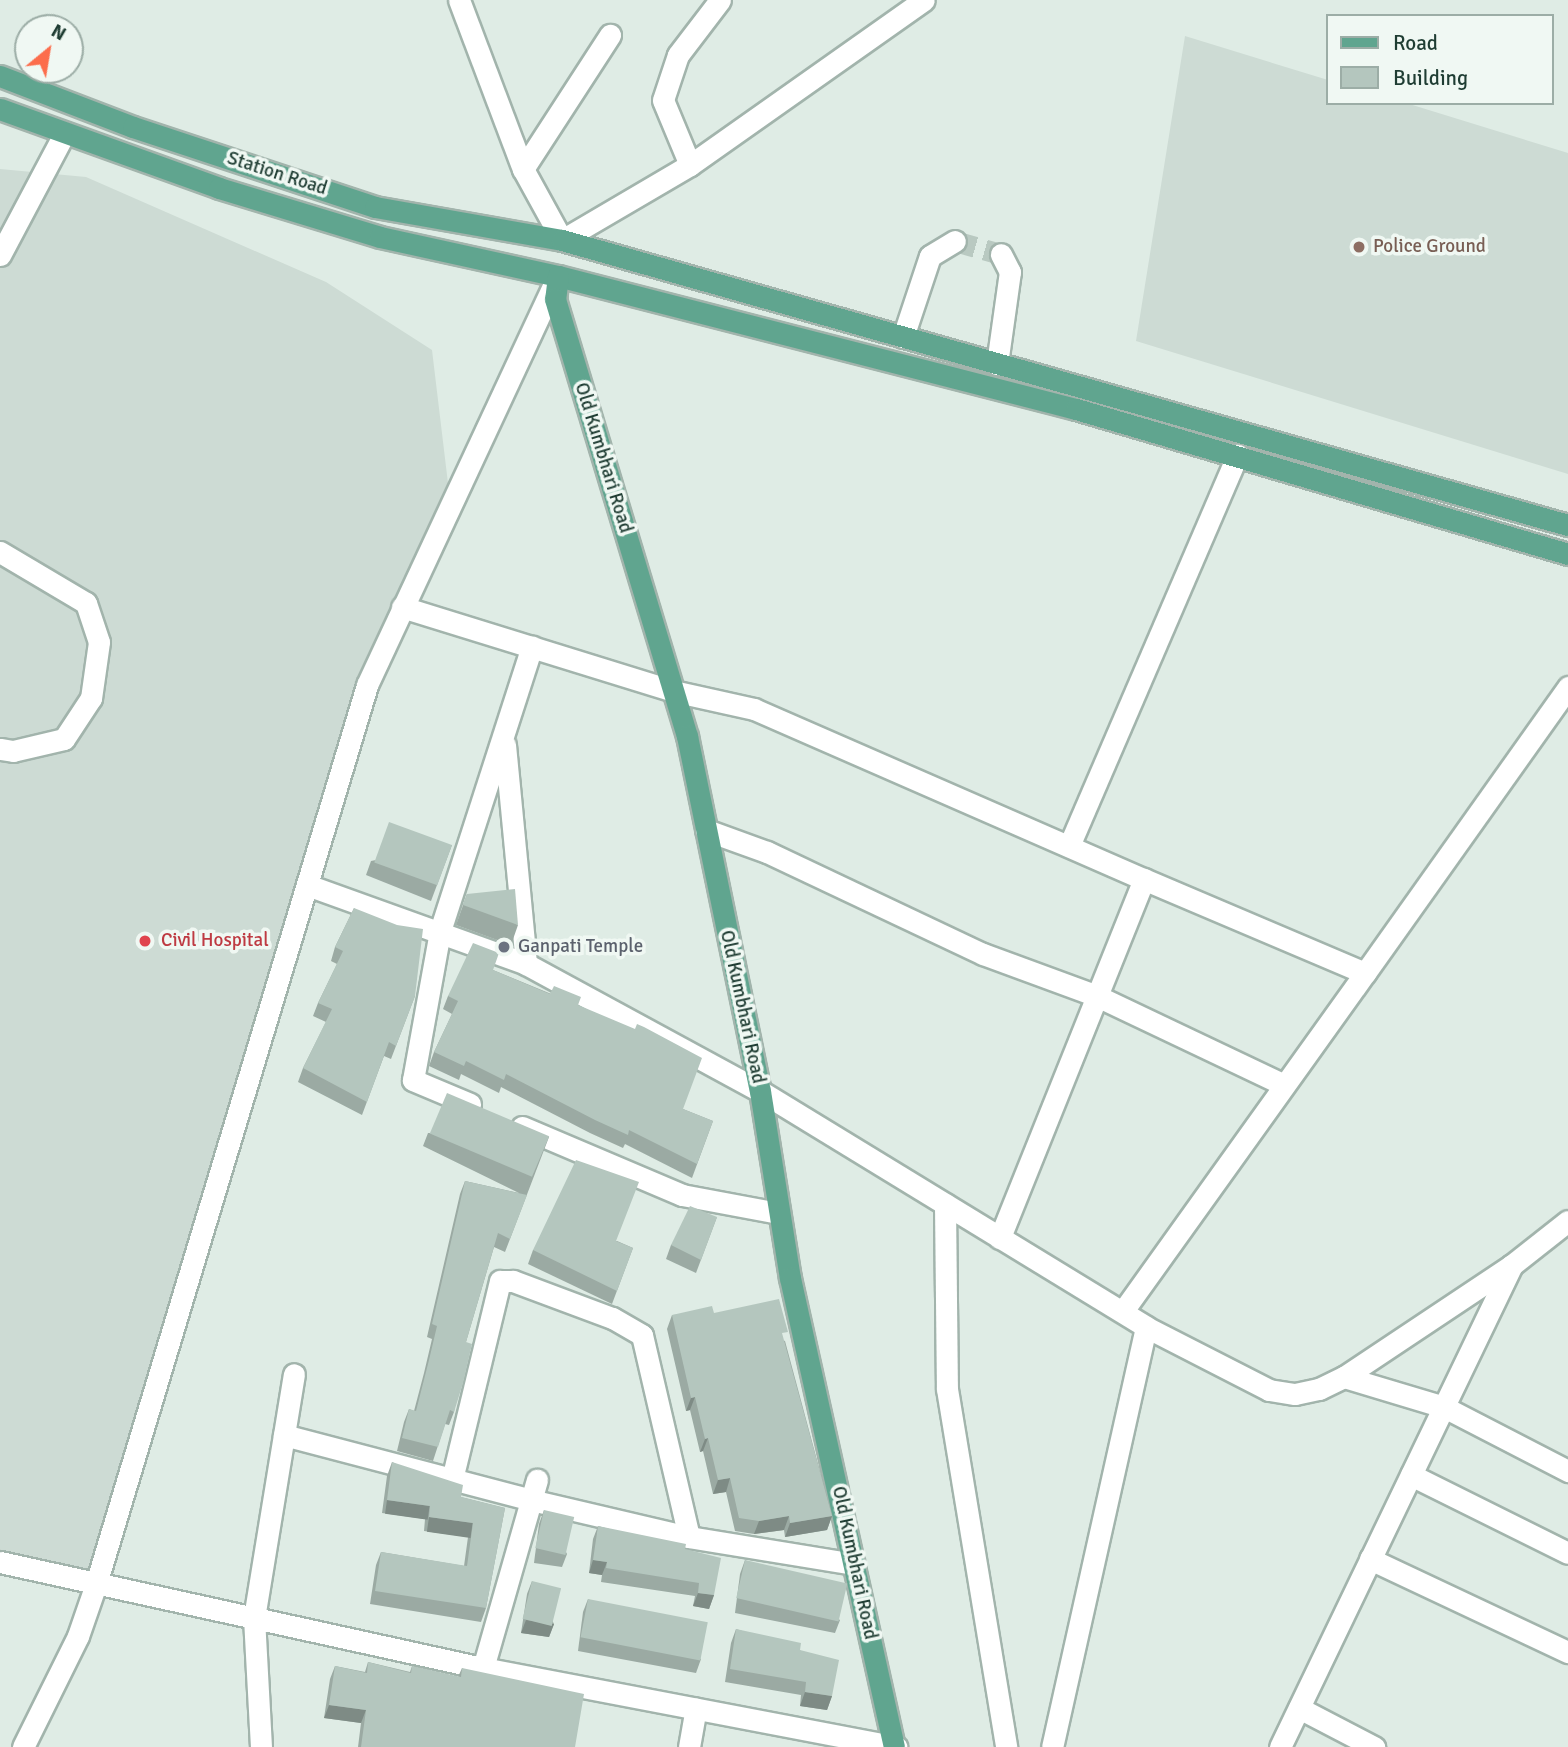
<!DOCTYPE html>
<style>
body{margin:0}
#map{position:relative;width:1568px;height:1747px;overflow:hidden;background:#dfece5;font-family:Signika,sans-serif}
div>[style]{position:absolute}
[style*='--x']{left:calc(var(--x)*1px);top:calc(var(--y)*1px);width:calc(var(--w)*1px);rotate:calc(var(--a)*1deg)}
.built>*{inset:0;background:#cddbd4}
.minor-tunnel>*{height:21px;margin-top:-10.5px;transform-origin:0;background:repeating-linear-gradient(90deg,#b9c9c1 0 21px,transparent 0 31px)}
.roads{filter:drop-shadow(2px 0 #a2b4ac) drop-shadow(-2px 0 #a2b4ac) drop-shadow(0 2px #a2b4ac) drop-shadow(0 -2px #a2b4ac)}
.minor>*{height:21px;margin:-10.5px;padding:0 10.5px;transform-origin:10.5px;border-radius:10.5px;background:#fff}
.major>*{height:21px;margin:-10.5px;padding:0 10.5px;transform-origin:10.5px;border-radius:10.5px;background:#60a58f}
.wall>*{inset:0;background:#9baaa3}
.shaded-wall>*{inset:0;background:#7e8b85;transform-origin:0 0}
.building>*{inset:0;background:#b4c6be;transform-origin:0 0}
.dots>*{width:19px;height:19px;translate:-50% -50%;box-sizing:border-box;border:4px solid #f0f8f3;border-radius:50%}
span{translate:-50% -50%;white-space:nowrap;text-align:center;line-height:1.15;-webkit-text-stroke:7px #f0f8f3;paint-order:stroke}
.street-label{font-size:19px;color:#1f3d33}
.education-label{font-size:19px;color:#785e54}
.left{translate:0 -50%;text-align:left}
.health-label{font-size:19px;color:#be3a42}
.worship-label{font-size:19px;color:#5b616d}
.legend{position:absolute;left:1326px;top:14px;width:228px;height:91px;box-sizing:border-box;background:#f0f8f3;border:2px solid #9cada6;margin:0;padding:9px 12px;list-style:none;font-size:21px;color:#1f3d33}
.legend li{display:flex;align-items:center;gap:14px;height:35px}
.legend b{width:35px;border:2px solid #9cada6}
.north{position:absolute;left:14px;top:14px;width:70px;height:70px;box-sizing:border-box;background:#f0f8f3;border:2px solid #9cada6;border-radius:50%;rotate:30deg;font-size:19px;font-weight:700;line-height:28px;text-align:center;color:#1f3d33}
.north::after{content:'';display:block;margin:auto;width:24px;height:32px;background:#fc6d4c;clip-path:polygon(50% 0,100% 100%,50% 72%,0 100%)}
</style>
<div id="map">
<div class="built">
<i style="clip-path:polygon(1185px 36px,1328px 80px,1328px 103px,1406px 103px,1568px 153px,1568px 474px,1136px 341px)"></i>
<i style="clip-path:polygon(0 169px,86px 177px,326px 282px,432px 350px,450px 500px,367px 685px,96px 1584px,0 1559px)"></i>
</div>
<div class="minor-tunnel">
<i style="--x:955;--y:241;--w:48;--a:15.8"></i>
</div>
<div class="roads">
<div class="minor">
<i style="--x:459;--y:0;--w:181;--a:69.3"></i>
<i style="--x:523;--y:169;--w:81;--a:61.2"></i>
<i style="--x:562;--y:240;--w:148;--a:-30.4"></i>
<i style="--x:690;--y:165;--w:286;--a:-35.2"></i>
<i style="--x:690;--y:165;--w:70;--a:-112.6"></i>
<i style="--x:663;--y:100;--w:47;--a:-71.6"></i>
<i style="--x:678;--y:55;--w:69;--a:-52.6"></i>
<i style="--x:523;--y:169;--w:160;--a:-57"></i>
<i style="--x:0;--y:255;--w:137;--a:-62.1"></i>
<i style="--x:903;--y:337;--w:85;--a:-71.6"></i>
<i style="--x:930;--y:256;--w:29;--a:-31"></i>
<i style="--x:997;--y:364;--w:93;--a:-82"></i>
<i style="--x:1010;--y:272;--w:20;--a:-117"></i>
<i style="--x:0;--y:552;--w:100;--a:30.7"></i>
<i style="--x:86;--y:603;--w:41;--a:71.6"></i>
<i style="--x:99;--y:642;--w:57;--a:98.1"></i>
<i style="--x:91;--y:698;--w:49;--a:123.4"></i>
<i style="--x:64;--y:739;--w:52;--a:166.8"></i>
<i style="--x:13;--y:751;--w:13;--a:-171"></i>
<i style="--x:402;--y:607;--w:284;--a:17.2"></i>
<i style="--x:673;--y:691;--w:83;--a:12.5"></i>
<i style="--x:754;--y:709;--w:425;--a:23.6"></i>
<i style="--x:1144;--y:879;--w:387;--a:111.9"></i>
<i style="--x:505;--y:745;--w:220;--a:84.5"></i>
<i style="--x:706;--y:830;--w:65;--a:19.8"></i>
<i style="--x:767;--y:852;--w:239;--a:25.3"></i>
<i style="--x:983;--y:954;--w:121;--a:20.2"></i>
<i style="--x:1097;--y:996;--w:205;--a:25.4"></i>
<i style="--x:1069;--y:846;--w:426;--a:-66.7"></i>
<i style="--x:307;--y:885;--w:233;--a:19.8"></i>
<i style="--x:526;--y:964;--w:266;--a:28.5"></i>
<i style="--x:760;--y:1091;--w:452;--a:31.4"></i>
<i style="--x:1146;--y:1327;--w:430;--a:102.6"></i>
<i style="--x:1365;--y:973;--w:351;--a:-54.6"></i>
<i style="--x:470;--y:1104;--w:62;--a:-157.2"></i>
<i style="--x:413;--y:1080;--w:151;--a:-79.7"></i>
<i style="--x:440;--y:931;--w:299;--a:-72.1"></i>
<i style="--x:522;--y:1127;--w:174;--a:23"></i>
<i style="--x:682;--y:1195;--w:98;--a:10.6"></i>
<i style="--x:945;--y:1204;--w:185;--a:89.4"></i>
<i style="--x:947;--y:1389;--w:363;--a:80.6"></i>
<i style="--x:1123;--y:1311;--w:416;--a:-54.4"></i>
<i style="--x:1365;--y:973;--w:240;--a:-157"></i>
<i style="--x:1146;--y:1327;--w:138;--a:27.1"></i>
<i style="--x:1269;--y:1390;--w:26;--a:9"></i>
<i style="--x:1295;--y:1394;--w:25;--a:-12"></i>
<i style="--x:1319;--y:1389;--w:28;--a:-26"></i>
<i style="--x:1344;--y:1377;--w:202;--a:-33.7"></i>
<i style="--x:1512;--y:1265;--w:71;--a:-38.2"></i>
<i style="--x:1344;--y:1377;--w:104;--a:16.7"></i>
<i style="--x:1444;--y:1407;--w:140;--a:27.3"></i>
<i style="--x:284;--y:1435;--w:255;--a:14.7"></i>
<i style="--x:531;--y:1500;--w:162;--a:13.2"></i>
<i style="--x:689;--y:1537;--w:207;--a:-103.1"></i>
<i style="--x:642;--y:1335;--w:34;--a:-150"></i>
<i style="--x:612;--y:1318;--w:106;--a:-159.5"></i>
<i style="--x:513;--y:1281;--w:13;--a:180"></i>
<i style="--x:500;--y:1281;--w:204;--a:103.6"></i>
<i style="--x:1411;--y:1475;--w:175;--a:26.4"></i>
<i style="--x:689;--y:1537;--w:167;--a:9.3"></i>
<i style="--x:1370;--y:1559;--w:219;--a:25.2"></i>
<i style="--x:0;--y:1562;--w:494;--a:12.4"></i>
<i style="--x:483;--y:1668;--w:421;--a:10.8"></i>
<i style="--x:483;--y:1668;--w:196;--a:-74"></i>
<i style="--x:1299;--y:1708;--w:85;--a:27.5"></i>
<i style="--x:23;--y:1747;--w:124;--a:-63.6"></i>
<i style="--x:78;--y:1636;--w:55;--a:-70.9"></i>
<i style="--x:96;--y:1584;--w:939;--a:-73.22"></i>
<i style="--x:367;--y:685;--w:449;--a:-65"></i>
<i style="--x:261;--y:1747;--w:129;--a:-93.1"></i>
<i style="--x:254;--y:1618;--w:247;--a:-80.7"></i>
<i style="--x:689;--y:1747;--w:39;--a:-80"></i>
<i style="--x:1280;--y:1747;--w:535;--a:-64.3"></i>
</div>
<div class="major">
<i style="--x:0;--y:76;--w:142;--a:21"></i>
<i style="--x:133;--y:127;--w:255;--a:18.3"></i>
<i style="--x:375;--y:207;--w:190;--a:10"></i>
<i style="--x:562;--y:240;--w:1046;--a:15.82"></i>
<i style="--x:0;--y:109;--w:233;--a:19.8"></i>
<i style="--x:219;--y:188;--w:168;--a:16.9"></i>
<i style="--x:380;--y:237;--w:182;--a:12.4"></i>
<i style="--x:558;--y:276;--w:535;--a:14.4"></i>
<i style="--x:1076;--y:409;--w:513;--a:16.42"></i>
<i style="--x:558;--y:276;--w:23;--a:97"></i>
<i style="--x:555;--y:299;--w:457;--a:73.2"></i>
<i style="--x:687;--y:736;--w:362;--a:78.4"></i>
<i style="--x:760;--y:1091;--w:189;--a:80.9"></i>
<i style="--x:790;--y:1278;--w:480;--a:77.5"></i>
</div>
</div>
<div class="wall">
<i style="clip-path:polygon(452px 845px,431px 901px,366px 875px,371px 861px)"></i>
<i style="clip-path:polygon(467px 894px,518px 925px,511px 945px,456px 925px)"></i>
<i style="clip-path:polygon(354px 908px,415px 996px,391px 1059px,384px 1056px,362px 1115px,298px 1082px,303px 1068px,326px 1022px,313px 1016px,318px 1003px,337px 964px,331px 961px,335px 947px)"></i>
<i style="clip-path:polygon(493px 970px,578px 1005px,683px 1109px,713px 1121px,692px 1178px,625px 1144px,623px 1148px,590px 1133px,501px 1087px,499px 1093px,461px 1074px,459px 1080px,429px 1066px,434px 1052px,452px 1014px,443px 1009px,448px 996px)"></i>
<i style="clip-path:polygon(428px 1133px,549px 1137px,505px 1252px,494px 1247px,466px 1342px,454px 1412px,449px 1425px,445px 1424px,433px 1461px,397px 1451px,404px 1422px,409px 1409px,414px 1411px,424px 1373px,432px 1339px,427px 1337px,460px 1194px,465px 1181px,519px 1193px,423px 1146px)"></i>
<i style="clip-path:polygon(717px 1217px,696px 1273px,666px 1259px,671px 1245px)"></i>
<i style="clip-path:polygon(617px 1241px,633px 1248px,612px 1304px,528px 1264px,533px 1250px)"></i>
<i style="clip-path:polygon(714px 1313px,785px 1341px,832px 1516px,827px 1530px,785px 1537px,784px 1530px,754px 1534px,735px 1531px,726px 1492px,713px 1494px,703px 1451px,700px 1452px,690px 1410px,686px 1411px,667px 1329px,672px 1315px)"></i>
<i style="clip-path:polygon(392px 1462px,461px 1497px,505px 1508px,486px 1608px,481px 1622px,370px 1604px,376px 1565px,381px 1552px,464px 1566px,468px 1537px,424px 1531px,425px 1519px,382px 1513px,387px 1476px)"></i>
<i style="clip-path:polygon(544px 1510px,567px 1554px,562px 1567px,534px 1563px,539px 1524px)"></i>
<i style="clip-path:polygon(598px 1526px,685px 1549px,714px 1595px,709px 1609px,693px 1606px,695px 1596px,601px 1582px,602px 1575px,589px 1573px,593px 1539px)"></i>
<i style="clip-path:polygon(745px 1560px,840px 1620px,835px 1633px,735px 1613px,740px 1574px)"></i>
<i style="clip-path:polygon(532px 1581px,554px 1624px,549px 1637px,521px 1633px,527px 1594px)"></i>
<i style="clip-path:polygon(588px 1599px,701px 1659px,696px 1673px,578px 1651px,583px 1612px)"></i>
<i style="clip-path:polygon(736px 1629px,800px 1650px,832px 1696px,827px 1710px,800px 1706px,801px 1695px,725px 1682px,731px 1643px)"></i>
<i style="clip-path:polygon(368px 1662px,410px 1672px,412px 1666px,458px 1677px,462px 1668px,575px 1747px,358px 1747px,361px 1723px,324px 1718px,330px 1679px,335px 1666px,365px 1672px)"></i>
</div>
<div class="shaded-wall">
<i style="clip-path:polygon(695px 1397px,690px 1410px,686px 1411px,691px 1398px)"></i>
<i style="clip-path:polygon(708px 1438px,703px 1451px,700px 1452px,705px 1439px)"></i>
<i style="clip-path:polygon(730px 1478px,726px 1492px,713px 1494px,718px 1480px)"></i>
<i style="left:387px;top:1500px;width:43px;height:14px;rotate:8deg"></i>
<i style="clip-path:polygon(789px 1516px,784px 1530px,754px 1534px,759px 1521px)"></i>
<i style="clip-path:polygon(832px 1516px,827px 1530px,785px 1537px,790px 1523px)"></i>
<i style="left:429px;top:1517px;width:44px;height:15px;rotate:8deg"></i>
<i style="clip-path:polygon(593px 1560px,607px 1562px,602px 1575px,589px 1573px)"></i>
<i style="clip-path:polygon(698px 1593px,714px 1595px,709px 1609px,693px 1606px)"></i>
<i style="clip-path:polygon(526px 1620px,554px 1624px,549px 1637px,521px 1633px)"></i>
<i style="clip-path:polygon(805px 1692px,832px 1696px,827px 1710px,800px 1706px)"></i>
<i style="clip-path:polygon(329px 1705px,366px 1710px,361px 1723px,324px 1718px)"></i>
</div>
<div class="building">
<i style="left:389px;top:822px;width:67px;height:43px;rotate:20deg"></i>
<i style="clip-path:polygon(515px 889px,518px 925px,463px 905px,467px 894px)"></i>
<i style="clip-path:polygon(354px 908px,397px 925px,423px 929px,415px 996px,396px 1046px,389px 1042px,367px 1102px,303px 1068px,332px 1009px,318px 1003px,343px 951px,335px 947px)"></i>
<i style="clip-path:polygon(473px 943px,499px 953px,493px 970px,550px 994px,554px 986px,581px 997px,578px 1005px,635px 1029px,637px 1024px,644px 1027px,702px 1058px,683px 1109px,713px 1121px,697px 1164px,629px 1130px,628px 1135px,595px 1120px,506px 1074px,504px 1080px,466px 1061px,464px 1066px,434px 1052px,458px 1001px,448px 996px)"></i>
<i style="left:447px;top:1093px;width:111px;height:44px;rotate:23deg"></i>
<i style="clip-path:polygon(576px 1160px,639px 1182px,616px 1241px,633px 1248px,617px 1291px,533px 1250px)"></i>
<i style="clip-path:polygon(465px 1181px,527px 1195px,510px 1239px,498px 1233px,466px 1342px,472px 1344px,463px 1383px,454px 1412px,450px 1410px,438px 1447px,402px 1438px,409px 1409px,416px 1411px,429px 1360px,437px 1326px,432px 1324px)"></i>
<i style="clip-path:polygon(690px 1206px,717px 1217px,701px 1260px,671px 1245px)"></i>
<i style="clip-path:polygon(779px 1299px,788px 1332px,782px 1333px,832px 1516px,790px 1523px,789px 1516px,759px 1521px,739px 1518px,730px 1478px,718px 1480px,708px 1438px,705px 1439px,695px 1397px,691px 1398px,672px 1315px,712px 1306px,714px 1313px)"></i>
<i style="clip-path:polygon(392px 1462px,463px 1485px,461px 1497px,505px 1508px,486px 1608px,375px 1591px,381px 1552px,467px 1566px,473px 1523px,429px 1517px,430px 1506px,387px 1500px)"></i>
<i style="left:544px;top:1510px;width:31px;height:39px;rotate:13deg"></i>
<i style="clip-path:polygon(598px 1526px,686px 1544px,685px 1549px,721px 1558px,714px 1595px,698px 1593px,699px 1583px,606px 1568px,607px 1562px,593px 1560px)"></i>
<i style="left:745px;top:1560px;width:105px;height:39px;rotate:13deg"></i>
<i style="left:532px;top:1581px;width:30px;height:39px;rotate:14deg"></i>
<i style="left:588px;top:1599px;width:122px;height:39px;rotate:11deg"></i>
<i style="clip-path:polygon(736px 1629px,801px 1643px,800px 1650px,839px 1660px,832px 1696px,805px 1692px,806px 1682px,730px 1669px)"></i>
<i style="clip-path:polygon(368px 1662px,411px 1673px,412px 1666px,461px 1677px,462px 1668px,584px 1694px,575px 1747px,361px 1747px,366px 1710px,329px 1705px,335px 1666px,367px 1673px)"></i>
</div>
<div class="dots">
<i style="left:1359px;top:247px;background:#8d6e63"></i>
<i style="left:145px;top:941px;background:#e0444e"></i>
<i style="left:504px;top:947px;background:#6b7280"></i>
</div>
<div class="street-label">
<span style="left:277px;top:174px;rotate:18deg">Station Road</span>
<span style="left:603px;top:458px;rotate:73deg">Old Kumbhari Road</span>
<span style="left:742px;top:1007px;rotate:78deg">Old Kumbhari Road</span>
<span style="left:854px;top:1563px;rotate:78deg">Old Kumbhari Road</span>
</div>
<div class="education-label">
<span class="left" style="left:1373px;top:247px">Police Ground</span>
</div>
<div class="health-label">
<span class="left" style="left:161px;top:941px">Civil Hospital</span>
</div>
<div class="worship-label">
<span class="left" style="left:518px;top:947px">Ganpati Temple</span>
</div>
<ul class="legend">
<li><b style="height:9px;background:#60a58f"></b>Road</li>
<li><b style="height:19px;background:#b4c6be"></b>Building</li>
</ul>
<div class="north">N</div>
</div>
